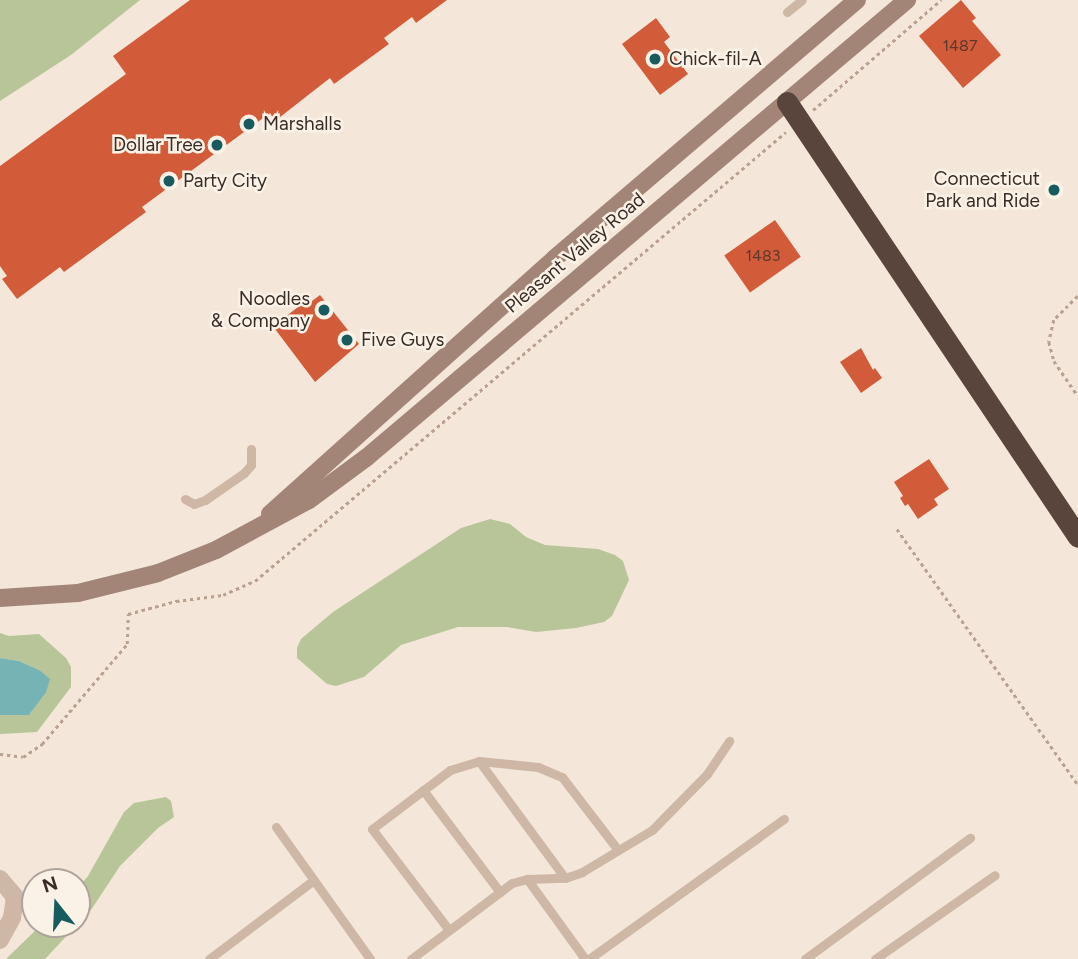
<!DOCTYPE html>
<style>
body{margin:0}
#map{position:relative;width:1078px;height:959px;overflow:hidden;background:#f4e7da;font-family:Figtree,sans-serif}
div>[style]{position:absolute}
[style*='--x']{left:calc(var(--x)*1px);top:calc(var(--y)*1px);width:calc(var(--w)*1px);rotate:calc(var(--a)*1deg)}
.green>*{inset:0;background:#b7c599}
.water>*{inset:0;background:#76b3b4}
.building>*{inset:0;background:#d25c3a;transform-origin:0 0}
.path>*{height:2.5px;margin-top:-1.25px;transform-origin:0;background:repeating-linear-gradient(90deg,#baa08f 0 3.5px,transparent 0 7px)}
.service>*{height:9px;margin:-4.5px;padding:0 4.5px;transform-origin:4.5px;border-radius:4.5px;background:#ceb7a5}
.minor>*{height:18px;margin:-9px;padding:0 9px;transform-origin:9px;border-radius:9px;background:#ceb7a5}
.secondary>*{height:18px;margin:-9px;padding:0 9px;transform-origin:9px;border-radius:9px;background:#a28576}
.motorway>*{height:21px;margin:-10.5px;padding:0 10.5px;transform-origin:10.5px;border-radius:10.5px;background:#5a453d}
.dots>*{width:19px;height:19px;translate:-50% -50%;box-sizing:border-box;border:4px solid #fbf2e7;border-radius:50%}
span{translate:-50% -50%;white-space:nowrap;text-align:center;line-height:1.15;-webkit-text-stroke:5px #fbf2e7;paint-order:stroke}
.number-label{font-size:16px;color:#5f382c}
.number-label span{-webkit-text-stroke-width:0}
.poi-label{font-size:19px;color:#392c27}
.left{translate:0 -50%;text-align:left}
.right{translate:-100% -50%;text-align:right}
.street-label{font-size:19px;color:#392c27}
.north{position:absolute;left:21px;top:868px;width:70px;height:70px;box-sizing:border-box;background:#fbf2e7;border:2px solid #ada39a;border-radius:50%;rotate:342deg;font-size:19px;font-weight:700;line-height:28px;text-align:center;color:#392c27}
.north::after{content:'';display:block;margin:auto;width:24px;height:32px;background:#185b5f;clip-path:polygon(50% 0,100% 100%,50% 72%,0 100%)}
</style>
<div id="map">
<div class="green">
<i style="clip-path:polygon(0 0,140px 0,71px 55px,0 101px)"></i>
<i style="clip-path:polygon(490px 519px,510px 524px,526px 537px,545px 545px,598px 549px,615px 555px,623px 561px,629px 580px,612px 616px,604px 622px,576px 628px,536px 632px,507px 627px,458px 627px,401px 645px,364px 677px,336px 686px,327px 684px,297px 658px,297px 648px,301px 639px,333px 612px,461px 528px)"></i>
<i style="clip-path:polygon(0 633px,9px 636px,39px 634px,66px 658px,71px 667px,71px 687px,37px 732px,0 734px,0 715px,30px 714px,40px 698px,39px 670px,19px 661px,0 658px)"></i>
<i style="clip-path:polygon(166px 797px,171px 801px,174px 817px,158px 828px,120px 866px,91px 910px,45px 959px,6px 959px,42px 924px,77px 924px,77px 889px,88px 876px,124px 812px,134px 803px)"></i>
</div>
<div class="water">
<i style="clip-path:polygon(0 658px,19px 661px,39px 670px,50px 679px,46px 692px,29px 715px,0 715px)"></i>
</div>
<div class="building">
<i style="clip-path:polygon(190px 0,447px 0,416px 23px,412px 17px,384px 38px,389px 44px,334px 84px,330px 78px,275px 121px,270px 113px,142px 207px,146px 212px,64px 272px,60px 267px,17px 299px,2px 279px,7px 276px,0 266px,0 166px,126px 74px,113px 56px)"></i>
<i style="clip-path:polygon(961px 0,976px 18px,972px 21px,1001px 55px,963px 88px,919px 36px)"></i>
<i style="clip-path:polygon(656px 18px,670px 37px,664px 42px,688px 74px,660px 95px,622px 44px)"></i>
<i style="left:775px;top:220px;width:45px;height:62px;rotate:55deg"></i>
<i style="clip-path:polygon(320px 295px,359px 344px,315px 382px,275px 329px,283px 323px,281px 320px,306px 301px,308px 304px)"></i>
<i style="clip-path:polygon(861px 348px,873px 370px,875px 368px,882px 378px,861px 393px,840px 362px)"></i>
<i style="clip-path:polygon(929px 459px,949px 489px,934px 499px,938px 505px,918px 519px,908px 504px,905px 506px,900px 498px,903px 496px,894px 482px)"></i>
</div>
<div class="path">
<i style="--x:813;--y:110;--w:169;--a:-40.7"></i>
<i style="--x:1078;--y:296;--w:34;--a:135"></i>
<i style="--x:1054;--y:320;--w:23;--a:103"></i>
<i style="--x:1049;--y:342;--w:20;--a:75"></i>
<i style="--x:1054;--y:361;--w:42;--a:55.6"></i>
<i style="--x:897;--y:529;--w:314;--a:54.7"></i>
<i style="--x:0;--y:754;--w:23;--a:7"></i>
<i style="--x:23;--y:757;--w:23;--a:-34"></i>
<i style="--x:42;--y:744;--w:131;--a:-49.6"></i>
<i style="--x:127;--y:644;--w:30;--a:-88"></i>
<i style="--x:128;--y:614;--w:50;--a:-15.2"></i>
<i style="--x:176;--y:601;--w:47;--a:-7.3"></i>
<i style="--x:223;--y:595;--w:35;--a:-24"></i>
<i style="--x:255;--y:581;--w:695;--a:-40.22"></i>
</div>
<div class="service">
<i style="--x:787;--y:12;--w:19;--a:-39"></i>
<i style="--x:185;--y:499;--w:10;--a:29"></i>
<i style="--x:194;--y:504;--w:12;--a:-20"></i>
<i style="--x:205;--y:500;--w:47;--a:-34.7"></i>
<i style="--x:244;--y:473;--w:11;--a:-49"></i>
<i style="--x:251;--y:465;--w:16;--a:-90"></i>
<i style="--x:479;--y:761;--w:145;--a:53.7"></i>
<i style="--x:423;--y:790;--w:128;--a:53"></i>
<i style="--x:276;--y:827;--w:162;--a:54.5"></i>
<i style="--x:449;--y:930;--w:127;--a:-127.3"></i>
<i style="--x:372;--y:829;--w:98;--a:-37.1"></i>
<i style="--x:450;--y:770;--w:30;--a:-17"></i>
<i style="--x:479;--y:761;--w:59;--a:5.8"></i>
<i style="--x:538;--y:767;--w:26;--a:23"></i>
<i style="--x:562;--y:777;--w:92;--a:52.5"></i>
<i style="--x:209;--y:959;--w:131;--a:-37"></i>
<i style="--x:411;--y:959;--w:126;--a:-37"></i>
<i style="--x:512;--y:883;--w:16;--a:-15"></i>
<i style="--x:585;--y:959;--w:99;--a:-125.9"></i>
<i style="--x:527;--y:879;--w:38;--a:-2"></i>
<i style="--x:565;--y:878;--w:18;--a:-19"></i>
<i style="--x:582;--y:872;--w:82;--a:-31"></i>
<i style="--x:652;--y:830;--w:78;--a:-45.5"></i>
<i style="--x:707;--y:774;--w:40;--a:-56"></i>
<i style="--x:589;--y:959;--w:240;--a:-35.7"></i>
<i style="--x:805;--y:959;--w:205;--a:-36.3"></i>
<i style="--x:875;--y:959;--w:146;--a:-35"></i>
</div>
<div class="minor">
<i style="--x:0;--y:879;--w:23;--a:50"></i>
<i style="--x:15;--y:897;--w:21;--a:98"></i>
<i style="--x:12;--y:918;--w:25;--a:119"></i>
</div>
<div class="secondary">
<i style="--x:270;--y:514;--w:383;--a:-41.9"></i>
<i style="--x:555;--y:258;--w:397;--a:-40.5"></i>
<i style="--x:0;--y:598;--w:78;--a:-3.7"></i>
<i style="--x:78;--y:593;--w:82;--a:-14"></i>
<i style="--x:158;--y:573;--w:62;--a:-21.6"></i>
<i style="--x:216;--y:550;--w:106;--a:-28.3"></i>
<i style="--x:309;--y:500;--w:71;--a:-36.4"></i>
<i style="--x:366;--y:458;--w:709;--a:-40.25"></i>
</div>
<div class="motorway">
<i style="--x:787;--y:102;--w:523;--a:56.22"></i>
</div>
<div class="dots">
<i style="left:655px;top:59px;background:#185b5f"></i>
<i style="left:249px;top:124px;background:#185b5f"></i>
<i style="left:217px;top:145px;background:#185b5f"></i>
<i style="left:169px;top:181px;background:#185b5f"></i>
<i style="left:1054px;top:190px;background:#185b5f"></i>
<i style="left:324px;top:310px;background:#185b5f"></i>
<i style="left:347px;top:340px;background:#185b5f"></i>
</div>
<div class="number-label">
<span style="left:960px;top:46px">1487</span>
<span style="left:763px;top:256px">1483</span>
</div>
<div class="poi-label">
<span class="left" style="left:669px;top:59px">Chick-fil-A</span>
<span class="left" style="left:263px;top:124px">Marshalls</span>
<span class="right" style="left:203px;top:145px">Dollar Tree</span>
<span class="right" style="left:1040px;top:190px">Connecticut<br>Park and Ride</span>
<span class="left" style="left:183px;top:181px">Party City</span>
<span class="right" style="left:310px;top:310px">Noodles<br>&amp; Company</span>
<span class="left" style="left:361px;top:340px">Five Guys</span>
</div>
<div class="street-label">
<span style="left:575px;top:253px;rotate:-40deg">Pleasant Valley Road</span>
</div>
<div class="north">N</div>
</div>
